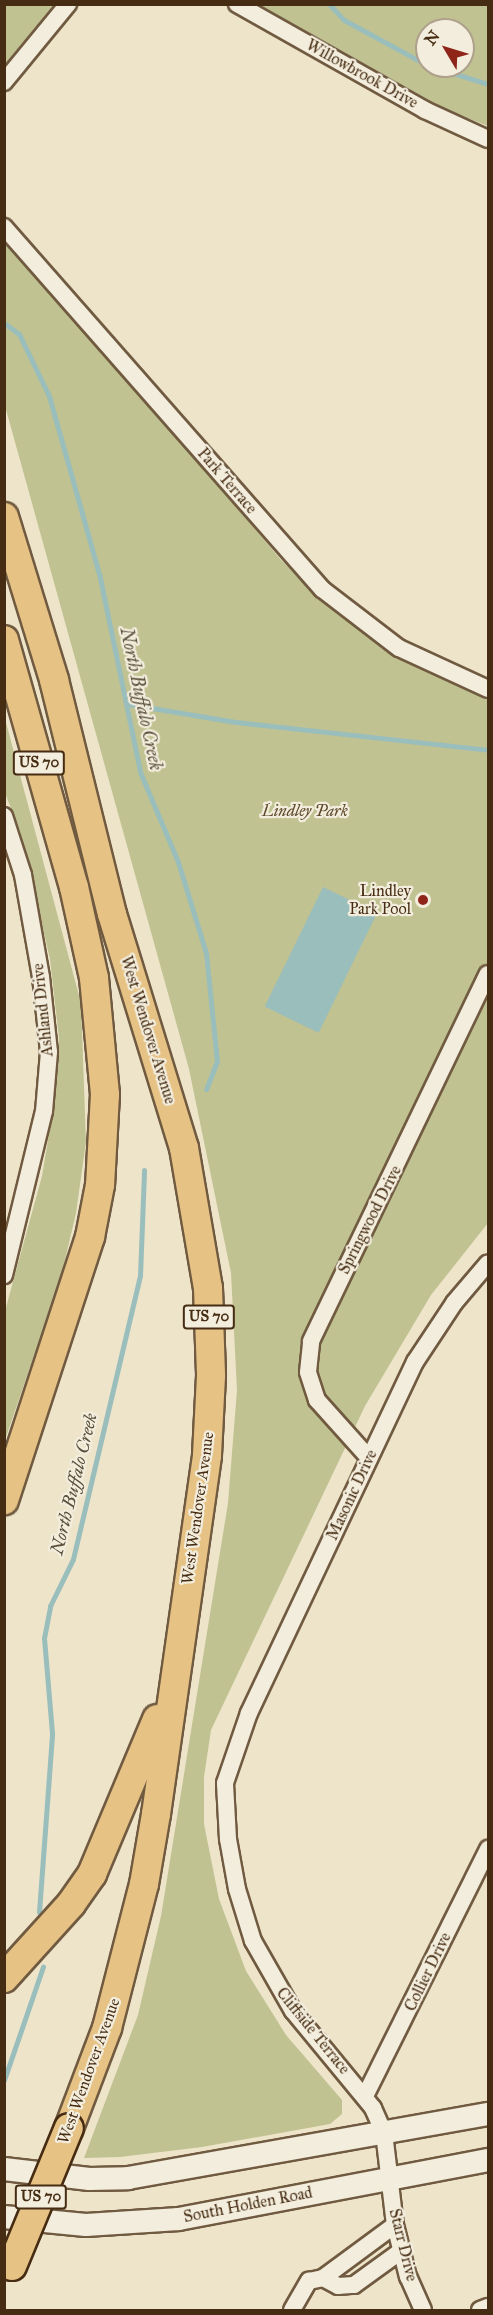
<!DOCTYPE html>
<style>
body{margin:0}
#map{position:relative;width:493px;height:2315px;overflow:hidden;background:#ede4ca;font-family:"IM FELL Great Primer",serif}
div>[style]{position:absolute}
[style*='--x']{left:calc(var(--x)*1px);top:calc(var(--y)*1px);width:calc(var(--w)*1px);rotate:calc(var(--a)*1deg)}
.green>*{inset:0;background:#c0c291}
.water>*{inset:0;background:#9abebc;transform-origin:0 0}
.stream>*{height:5px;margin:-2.5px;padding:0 2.5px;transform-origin:2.5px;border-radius:2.5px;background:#9abebc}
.roads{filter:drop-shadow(2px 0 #705a40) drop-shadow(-2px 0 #705a40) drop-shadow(0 2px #705a40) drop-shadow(0 -2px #705a40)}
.street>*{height:16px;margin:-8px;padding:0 8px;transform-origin:8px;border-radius:8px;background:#f3eddd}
.secondary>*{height:22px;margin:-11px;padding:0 11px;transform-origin:11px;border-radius:11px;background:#f3eddd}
.highway>*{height:28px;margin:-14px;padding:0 14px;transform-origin:14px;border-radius:14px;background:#e6c285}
.bridges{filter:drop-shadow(2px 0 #462c12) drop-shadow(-2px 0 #462c12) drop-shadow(0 2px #462c12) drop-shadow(0 -2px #462c12)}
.highway-bridge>*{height:28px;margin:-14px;padding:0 14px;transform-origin:14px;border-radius:14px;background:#e6c285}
.dots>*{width:16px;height:16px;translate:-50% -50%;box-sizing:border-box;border:3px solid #f3eddd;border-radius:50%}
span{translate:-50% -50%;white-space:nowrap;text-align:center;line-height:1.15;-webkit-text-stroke:4.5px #f3eddd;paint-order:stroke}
.shield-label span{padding:2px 4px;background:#f3eddd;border:2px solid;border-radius:4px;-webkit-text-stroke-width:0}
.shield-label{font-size:15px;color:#462c12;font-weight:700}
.street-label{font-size:16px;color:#462c12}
.park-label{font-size:16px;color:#5e4a2b;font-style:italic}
.poi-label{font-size:16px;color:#462c12}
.right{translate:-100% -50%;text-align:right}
.water-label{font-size:18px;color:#5b503c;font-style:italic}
.frame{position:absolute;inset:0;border:6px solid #462c12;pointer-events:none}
.north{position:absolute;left:415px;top:18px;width:60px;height:60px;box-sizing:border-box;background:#f3eddd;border:2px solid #aea08c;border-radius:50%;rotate:308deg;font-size:16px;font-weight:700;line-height:24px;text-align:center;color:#462c12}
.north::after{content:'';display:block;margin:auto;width:21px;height:27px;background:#8f2418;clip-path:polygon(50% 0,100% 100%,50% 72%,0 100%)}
</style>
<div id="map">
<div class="green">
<i style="clip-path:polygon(5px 4px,53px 5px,5px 64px,4px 5px)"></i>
<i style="clip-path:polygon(evenodd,260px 5px,488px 5px,488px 126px,449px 111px,260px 5px,427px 30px,463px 30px,463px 66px,427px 66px,427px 30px)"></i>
<i style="clip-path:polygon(4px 242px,103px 348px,281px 560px,337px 614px,392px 652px,488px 695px,488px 1223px,431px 1295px,365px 1406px,211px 1730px,204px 1777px,204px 1824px,219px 1899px,246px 1971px,286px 2035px,342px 2100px,342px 2114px,330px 2124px,202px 2147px,120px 2157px,84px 2158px,138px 2015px,161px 1916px,228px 1503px,237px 1390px,231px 1273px,189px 1069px,5px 406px)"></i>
<i style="clip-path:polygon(4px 715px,81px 1003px,86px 1142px,76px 1213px,61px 1277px,5px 1440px,5px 1311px,42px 1176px,55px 1098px,59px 1038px,50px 959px,20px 831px,5px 793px)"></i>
</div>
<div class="water">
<i style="left:323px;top:887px;width:60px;height:133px;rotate:26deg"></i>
</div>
<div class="stream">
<i style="--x:329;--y:4;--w:22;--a:47"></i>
<i style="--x:344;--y:20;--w:94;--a:28.5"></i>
<i style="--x:430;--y:66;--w:61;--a:17.2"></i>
<i style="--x:4;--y:323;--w:19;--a:36"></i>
<i style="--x:19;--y:334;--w:69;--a:64.2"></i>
<i style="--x:49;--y:396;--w:189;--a:74.3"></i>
<i style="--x:100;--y:578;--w:198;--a:78.3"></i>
<i style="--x:140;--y:772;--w:98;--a:67.1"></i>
<i style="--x:178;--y:862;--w:95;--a:72.9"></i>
<i style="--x:206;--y:953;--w:109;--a:84.2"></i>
<i style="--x:217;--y:1061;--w:30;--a:111"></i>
<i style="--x:128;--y:704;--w:109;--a:9.5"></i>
<i style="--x:236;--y:722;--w:254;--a:6.3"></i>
<i style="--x:39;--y:1912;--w:179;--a:-85.8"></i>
<i style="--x:52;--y:1733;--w:95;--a:-94.8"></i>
<i style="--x:44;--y:1638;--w:33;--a:-79"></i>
<i style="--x:50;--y:1606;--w:52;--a:-63.9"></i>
<i style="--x:73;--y:1559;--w:291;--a:-76.7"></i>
<i style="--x:140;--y:1276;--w:106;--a:-87.8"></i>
<i style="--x:4;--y:2080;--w:120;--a:-71"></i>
</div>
<div class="roads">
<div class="street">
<i style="--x:237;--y:4;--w:216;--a:29.4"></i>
<i style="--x:425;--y:110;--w:69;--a:24.7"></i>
<i style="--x:4;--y:82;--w:101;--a:-50.6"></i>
<i style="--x:4;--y:227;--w:482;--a:48.7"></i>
<i style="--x:322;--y:589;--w:97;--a:37.5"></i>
<i style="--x:399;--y:648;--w:98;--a:24.7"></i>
<i style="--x:4;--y:816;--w:62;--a:72.1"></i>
<i style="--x:23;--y:875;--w:104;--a:80"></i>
<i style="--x:41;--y:977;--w:75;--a:83.9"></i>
<i style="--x:49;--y:1052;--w:59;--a:94.8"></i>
<i style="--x:44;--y:1111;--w:169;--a:103.7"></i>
<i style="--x:369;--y:1458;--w:78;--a:-131.9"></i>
<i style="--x:317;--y:1400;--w:29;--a:-108"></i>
<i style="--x:308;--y:1372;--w:31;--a:-84"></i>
<i style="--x:311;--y:1341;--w:407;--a:-64.3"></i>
<i style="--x:366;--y:2094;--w:274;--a:-63.5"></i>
<i style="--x:323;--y:2278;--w:17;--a:28"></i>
<i style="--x:338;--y:2286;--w:16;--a:-4"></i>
<i style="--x:354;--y:2285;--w:58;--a:-35.9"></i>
<i style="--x:292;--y:2310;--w:34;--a:-60"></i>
<i style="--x:309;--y:2281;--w:14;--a:-12"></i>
<i style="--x:323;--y:2278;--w:89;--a:-36.4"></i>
<i style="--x:423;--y:2310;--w:36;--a:-114"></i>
<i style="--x:408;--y:2277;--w:54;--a:-104"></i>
<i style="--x:395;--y:2225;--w:93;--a:-96.8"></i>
<i style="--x:384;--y:2133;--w:27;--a:-114"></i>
<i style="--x:373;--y:2108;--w:126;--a:-129.5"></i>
<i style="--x:293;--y:2011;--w:81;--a:-119.7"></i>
<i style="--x:253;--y:1941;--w:54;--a:-107.1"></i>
<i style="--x:237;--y:1889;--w:51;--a:-100.2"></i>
<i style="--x:228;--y:1839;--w:56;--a:-93.1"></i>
<i style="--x:225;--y:1783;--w:74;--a:-71.1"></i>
<i style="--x:249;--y:1713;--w:388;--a:-64.7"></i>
<i style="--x:415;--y:1362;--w:71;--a:-56.5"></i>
<i style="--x:454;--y:1303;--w:52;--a:-49.6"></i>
<i style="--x:480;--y:2310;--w:9;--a:-21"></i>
</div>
<div class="secondary">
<i style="--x:4;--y:2169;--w:86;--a:6.7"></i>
<i style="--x:89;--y:2179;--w:39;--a:-1"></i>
<i style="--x:128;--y:2178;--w:366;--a:-10.1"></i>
<i style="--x:4;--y:2217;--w:82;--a:5.6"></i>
<i style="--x:86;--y:2225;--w:93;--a:-3.7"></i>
<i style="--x:179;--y:2219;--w:315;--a:-10.8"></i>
</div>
<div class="highway">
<i style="--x:4;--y:517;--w:170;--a:72.9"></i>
<i style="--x:54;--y:680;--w:241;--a:76.1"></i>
<i style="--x:112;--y:914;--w:245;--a:72.9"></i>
<i style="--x:184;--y:1148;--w:142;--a:80.3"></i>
<i style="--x:208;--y:1288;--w:88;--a:88"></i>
<i style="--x:211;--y:1376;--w:80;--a:92.9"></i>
<i style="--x:207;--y:1456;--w:362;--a:98.1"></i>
<i style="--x:156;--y:1814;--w:71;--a:99.7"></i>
<i style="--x:144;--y:1884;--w:149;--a:104.4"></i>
<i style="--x:107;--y:2028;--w:107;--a:110.8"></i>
<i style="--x:4;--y:640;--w:257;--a:74.2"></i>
<i style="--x:74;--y:887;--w:93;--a:77.6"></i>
<i style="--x:94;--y:978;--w:117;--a:84.6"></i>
<i style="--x:105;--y:1094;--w:91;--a:93.1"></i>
<i style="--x:100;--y:1185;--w:53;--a:100.9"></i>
<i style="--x:90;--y:1237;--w:277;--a:108.1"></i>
<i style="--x:4;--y:1978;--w:100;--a:-47.8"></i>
<i style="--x:71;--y:1904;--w:37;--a:-55"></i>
<i style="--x:92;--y:1874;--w:168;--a:-67.2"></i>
</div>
</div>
<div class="bridges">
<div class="highway-bridge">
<i style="--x:12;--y:2266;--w:149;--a:-67.6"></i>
</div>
</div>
<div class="dots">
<i style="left:423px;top:900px;background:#8f2418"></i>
</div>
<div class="shield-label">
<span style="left:39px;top:763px">US 70</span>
<span style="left:209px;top:1317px">US 70</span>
<span style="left:41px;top:2197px">US 70</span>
</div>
<div class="street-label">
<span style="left:362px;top:74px;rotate:29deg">Willowbrook Drive</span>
<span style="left:227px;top:481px;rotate:49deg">Park Terrace</span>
<span style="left:43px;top:1010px;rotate:-96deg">Ashland Drive</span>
<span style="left:148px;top:1030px;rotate:73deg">West Wendover Avenue</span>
<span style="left:370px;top:1220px;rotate:-63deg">Springwood Drive</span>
<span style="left:352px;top:1495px;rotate:-65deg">Masonic Drive</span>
<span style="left:198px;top:1508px;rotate:-82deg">West Wendover Avenue</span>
<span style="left:428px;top:1972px;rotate:-64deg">Collier Drive</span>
<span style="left:313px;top:2031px;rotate:51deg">Cliffside Terrace</span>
<span style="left:89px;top:2071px;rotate:-70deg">West Wendover Avenue</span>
<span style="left:248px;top:2205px;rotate:-11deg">South Holden Road</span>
<span style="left:403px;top:2245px;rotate:76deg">Starr Drive</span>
</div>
<div class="park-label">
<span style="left:305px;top:811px">Lindley Park</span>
</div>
<div class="poi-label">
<span class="right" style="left:411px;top:900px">Lindley<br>Park Pool</span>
</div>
<div class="water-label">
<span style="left:141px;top:699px;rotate:78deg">North Buffalo Creek</span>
<span style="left:74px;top:1484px;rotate:-76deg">North Buffalo Creek</span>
</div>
<div class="frame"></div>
<div class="north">N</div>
</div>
